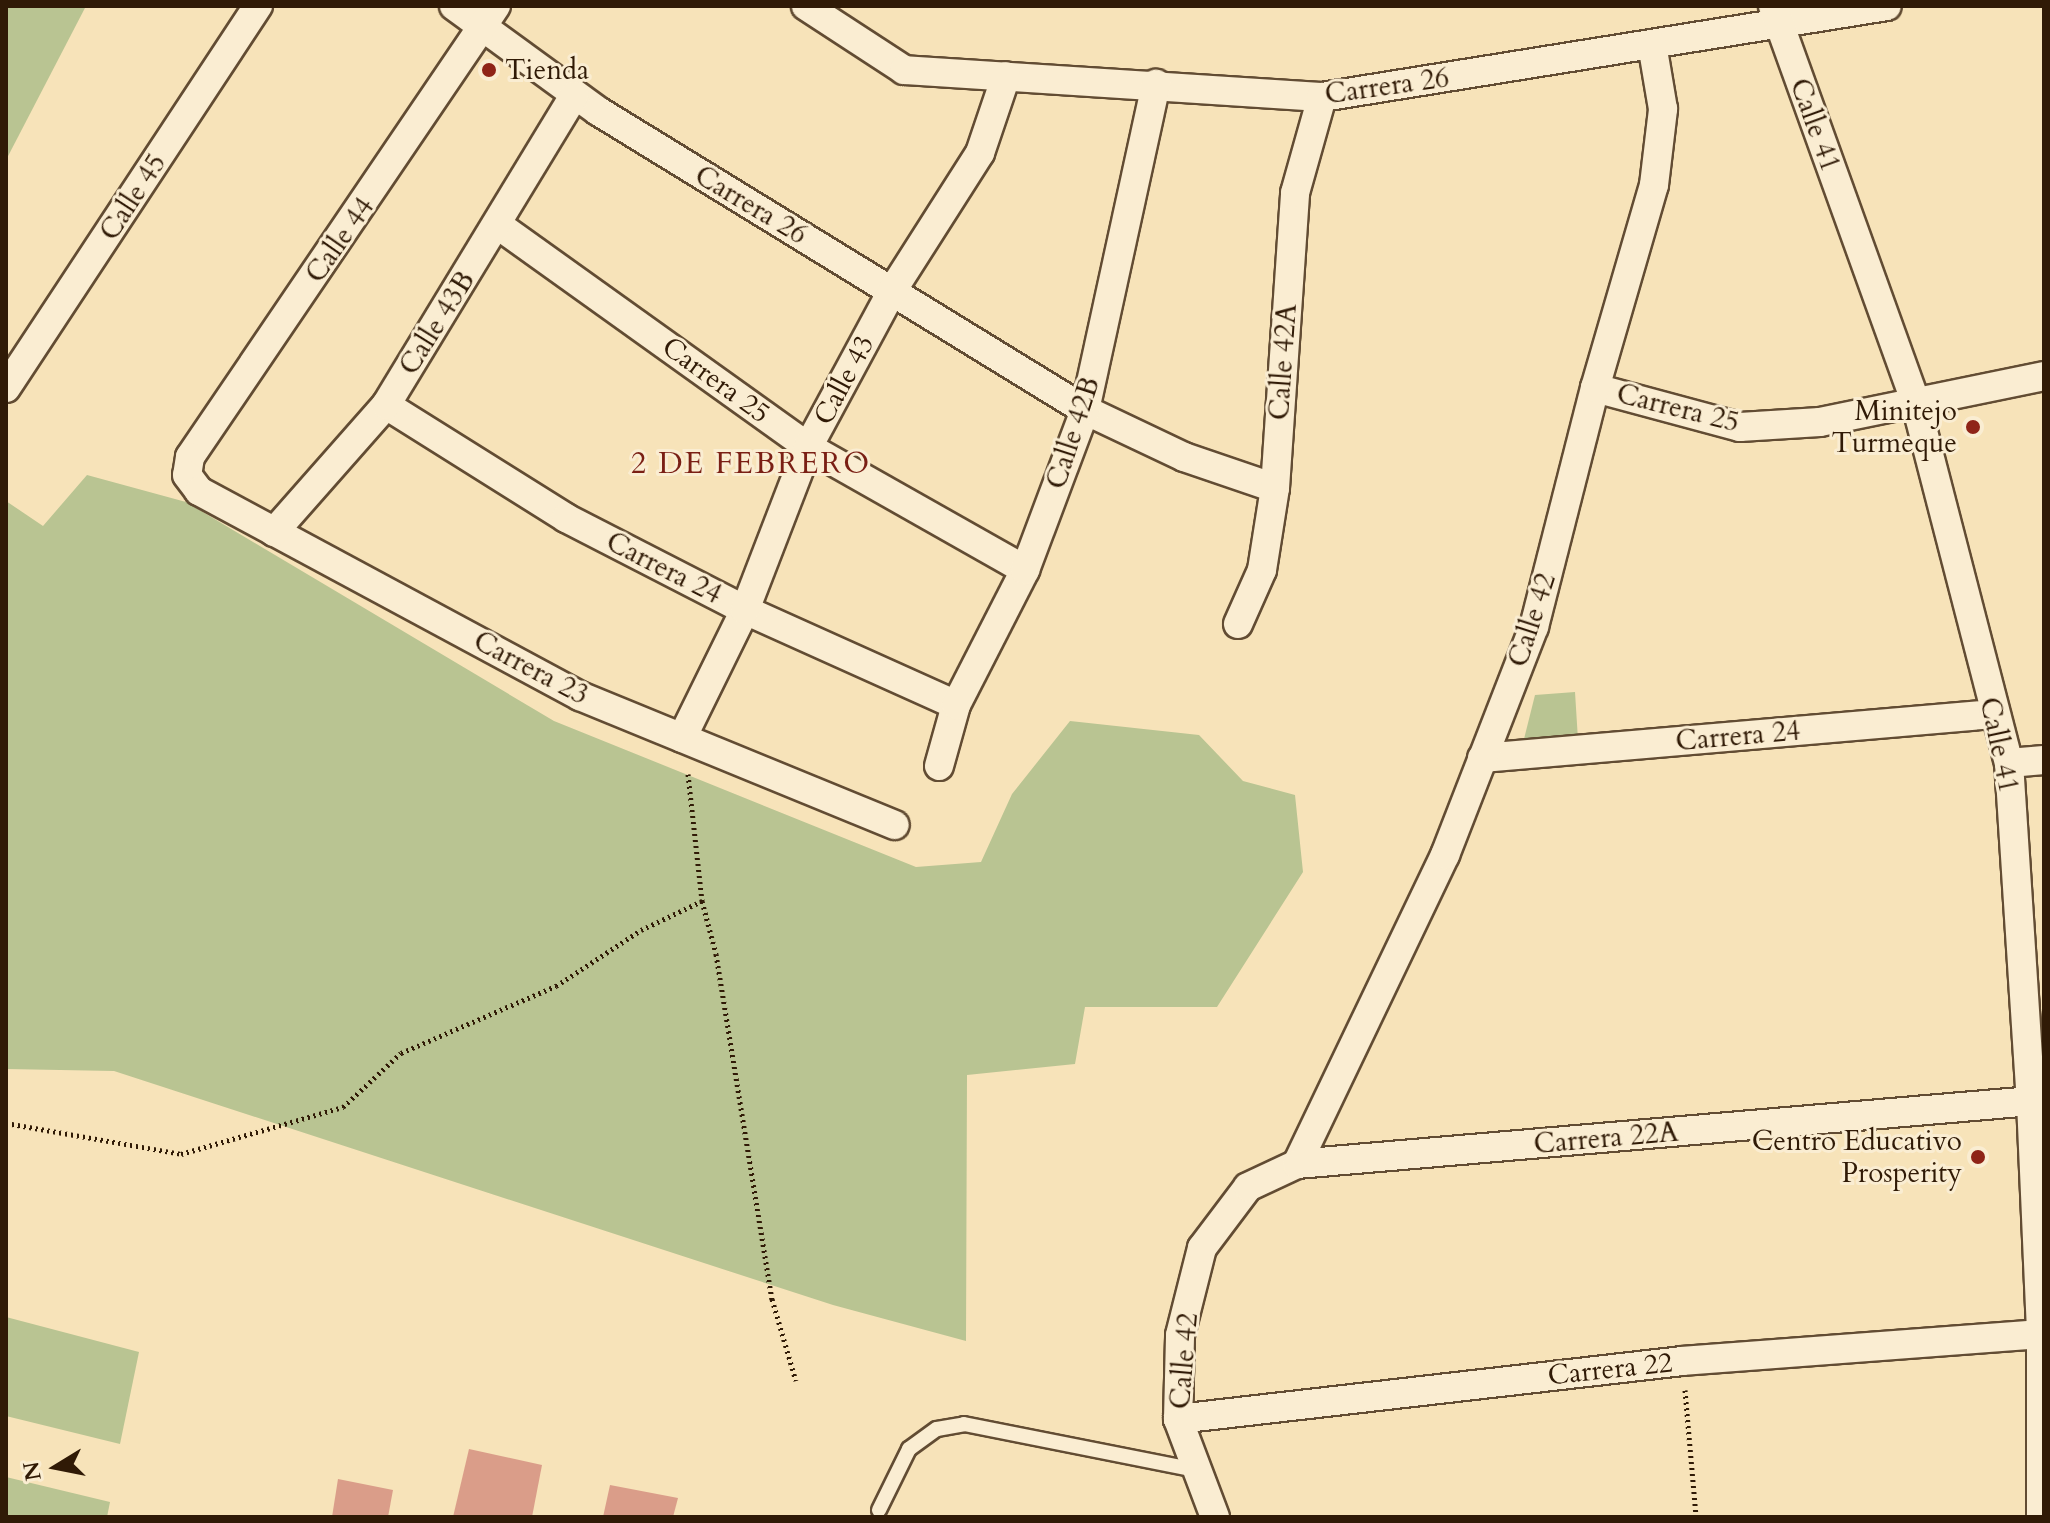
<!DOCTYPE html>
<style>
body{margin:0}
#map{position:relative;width:2050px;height:1523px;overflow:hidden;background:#f7e3b9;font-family:Cardo,serif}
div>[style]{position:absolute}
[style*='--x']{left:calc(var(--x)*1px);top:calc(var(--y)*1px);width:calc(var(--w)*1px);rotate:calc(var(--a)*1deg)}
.green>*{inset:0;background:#b9c492}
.building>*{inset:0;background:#da9d89}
.path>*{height:5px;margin-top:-2.5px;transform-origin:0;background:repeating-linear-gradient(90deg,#301a06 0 2px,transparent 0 6px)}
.roads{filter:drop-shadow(2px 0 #624c33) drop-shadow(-2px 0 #624c33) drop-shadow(0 2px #624c33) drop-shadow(0 -2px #624c33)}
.service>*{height:14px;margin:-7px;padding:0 7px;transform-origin:7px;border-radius:7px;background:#faedd2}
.minor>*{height:28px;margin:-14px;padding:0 14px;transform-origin:14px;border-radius:14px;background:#faedd2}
.dots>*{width:22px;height:22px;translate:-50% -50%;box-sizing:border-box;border:4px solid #faedd2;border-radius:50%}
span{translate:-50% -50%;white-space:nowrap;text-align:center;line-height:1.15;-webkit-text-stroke:6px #faedd2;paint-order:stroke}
.poi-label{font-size:28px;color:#301a06}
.left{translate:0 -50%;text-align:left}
.right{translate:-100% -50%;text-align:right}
.street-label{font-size:28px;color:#301a06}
.neighbourhood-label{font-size:30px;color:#7a1f14;letter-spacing:2px}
.frame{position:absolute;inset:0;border:8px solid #301a06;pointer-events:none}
.north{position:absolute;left:16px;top:1427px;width:80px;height:80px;-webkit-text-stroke:6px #faedd2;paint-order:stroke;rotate:260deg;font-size:22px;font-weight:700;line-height:32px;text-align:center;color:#301a06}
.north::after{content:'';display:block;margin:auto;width:28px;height:36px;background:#301a06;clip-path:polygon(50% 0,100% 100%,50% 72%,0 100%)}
</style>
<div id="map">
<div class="green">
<i style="clip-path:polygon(6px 6px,86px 6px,6px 160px)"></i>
<i style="clip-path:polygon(87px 475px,186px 502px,554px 721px,916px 867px,981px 862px,1012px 794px,1070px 721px,1199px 735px,1243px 781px,1295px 795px,1303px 872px,1217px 1007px,1085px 1007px,1075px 1064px,967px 1075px,966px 1341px,833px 1305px,114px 1071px,6px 1069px,6px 501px,43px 526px)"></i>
<i style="clip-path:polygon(1575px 692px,1578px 740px,1522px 747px,1535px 695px)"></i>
<i style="clip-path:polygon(6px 1317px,139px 1352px,120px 1444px,6px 1416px)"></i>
<i style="clip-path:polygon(6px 1477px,110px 1502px,107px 1517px,6px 1517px)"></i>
</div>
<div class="building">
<i style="clip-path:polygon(469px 1449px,542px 1465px,532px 1517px,453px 1517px)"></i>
<i style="clip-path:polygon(338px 1479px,393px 1490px,388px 1517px,332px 1517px)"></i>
<i style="clip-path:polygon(610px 1485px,678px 1498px,673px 1517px,603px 1517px)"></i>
</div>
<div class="path">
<i style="--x:688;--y:774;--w:128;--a:83.7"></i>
<i style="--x:702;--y:901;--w:55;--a:75.2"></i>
<i style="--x:716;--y:954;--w:350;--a:80.8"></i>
<i style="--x:772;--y:1299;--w:85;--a:73.7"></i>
<i style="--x:6;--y:1123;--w:178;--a:10"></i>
<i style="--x:181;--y:1154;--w:169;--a:-16.2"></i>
<i style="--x:343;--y:1107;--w:79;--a:-43"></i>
<i style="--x:401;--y:1053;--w:169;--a:-23.4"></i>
<i style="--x:556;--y:986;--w:102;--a:-33.4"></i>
<i style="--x:641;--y:930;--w:68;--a:-25.4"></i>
<i style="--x:1685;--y:1390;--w:127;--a:85"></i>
</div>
<div class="roads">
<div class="service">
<i style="--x:879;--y:1510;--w:68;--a:-63.8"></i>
<i style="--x:909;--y:1449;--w:34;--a:-36"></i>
<i style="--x:937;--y:1429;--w:27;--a:-10"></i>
<i style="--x:964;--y:1424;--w:237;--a:11.2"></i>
</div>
<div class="minor">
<i style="--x:454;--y:6;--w:178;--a:36.1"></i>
<i style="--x:598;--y:111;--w:571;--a:31.55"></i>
<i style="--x:1085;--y:410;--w:110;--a:25.4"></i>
<i style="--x:1184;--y:457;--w:96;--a:18.8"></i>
<i style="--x:496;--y:6;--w:545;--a:124.16"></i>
<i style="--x:190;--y:457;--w:18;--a:99"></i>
<i style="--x:187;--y:475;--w:20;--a:53"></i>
<i style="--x:199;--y:491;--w:433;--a:28.3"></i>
<i style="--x:580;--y:696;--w:340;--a:22.3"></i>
<i style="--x:806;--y:6;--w:117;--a:33.1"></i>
<i style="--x:904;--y:70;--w:419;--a:3.7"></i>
<i style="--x:1322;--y:97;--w:572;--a:-9.15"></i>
<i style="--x:1773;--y:6;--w:423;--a:70.2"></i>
<i style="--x:1916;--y:404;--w:371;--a:75.5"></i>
<i style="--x:2009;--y:763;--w:340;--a:86.3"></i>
<i style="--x:2031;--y:1102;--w:232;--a:87.5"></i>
<i style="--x:2041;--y:1334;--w:183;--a:90"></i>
<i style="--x:498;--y:225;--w:381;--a:35.6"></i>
<i style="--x:808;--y:447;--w:249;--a:29.5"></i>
<i style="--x:6;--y:388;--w:458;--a:-56.6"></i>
<i style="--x:1595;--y:388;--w:150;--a:15.1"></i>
<i style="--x:1740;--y:427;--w:80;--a:-3.6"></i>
<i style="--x:1820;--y:422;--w:229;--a:-11.6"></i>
<i style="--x:386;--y:405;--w:213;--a:32.1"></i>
<i style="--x:566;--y:518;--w:201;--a:27.2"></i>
<i style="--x:745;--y:610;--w:231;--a:24.2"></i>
<i style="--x:274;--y:532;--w:169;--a:-48.6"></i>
<i style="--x:386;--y:405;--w:362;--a:-58.7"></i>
<i style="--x:1238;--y:624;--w:59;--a:-66"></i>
<i style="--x:1262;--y:570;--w:83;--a:-81"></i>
<i style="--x:1275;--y:488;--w:296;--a:-86.1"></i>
<i style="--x:1295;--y:193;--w:100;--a:-74.3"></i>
<i style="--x:682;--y:738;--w:143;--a:-63.8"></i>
<i style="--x:745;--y:610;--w:175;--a:-68.9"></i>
<i style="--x:808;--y:447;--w:177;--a:-61.7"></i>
<i style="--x:892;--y:291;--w:164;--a:-57.5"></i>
<i style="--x:980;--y:153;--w:81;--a:-71.3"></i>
<i style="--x:1482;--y:758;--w:514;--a:-4.91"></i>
<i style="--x:2009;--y:763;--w:35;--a:-5"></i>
<i style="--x:939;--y:766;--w:63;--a:-74.4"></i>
<i style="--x:956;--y:705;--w:152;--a:-62.9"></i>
<i style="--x:1025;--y:570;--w:171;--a:-69.4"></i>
<i style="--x:1085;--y:410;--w:334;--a:-77.7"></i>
<i style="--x:1297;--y:1164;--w:343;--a:-64.4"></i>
<i style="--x:1445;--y:855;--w:245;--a:-68.7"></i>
<i style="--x:1534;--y:627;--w:247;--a:-75.7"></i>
<i style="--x:1595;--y:388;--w:211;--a:-73.8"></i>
<i style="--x:1654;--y:185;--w:77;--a:-83.2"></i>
<i style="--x:1663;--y:109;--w:66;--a:-99.6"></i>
<i style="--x:1178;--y:1419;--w:507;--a:-6.56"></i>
<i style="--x:1682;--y:1361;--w:363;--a:-4.3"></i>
<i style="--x:1215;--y:1517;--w:105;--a:-110.7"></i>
<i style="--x:1178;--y:1419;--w:84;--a:-88.6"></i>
<i style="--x:1180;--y:1335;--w:90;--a:-75.8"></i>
<i style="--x:1202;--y:1248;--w:76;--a:-53"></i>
<i style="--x:1248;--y:1187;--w:54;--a:-25.1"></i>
<i style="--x:1297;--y:1164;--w:750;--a:-4.9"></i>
</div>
</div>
<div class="dots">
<i style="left:489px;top:70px;background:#8f2418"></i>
<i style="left:1973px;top:427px;background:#8f2418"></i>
<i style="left:1978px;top:1157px;background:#8f2418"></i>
</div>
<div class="poi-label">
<span class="left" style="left:505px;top:70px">Tienda</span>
<span class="right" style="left:1957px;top:427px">Minitejo<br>Turmeque</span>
<span class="right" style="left:1962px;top:1157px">Centro Educativo<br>Prosperity</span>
</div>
<div class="street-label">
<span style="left:1387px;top:86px;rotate:-8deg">Carrera 26</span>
<span style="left:1815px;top:125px;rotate:70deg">Calle 41</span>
<span style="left:133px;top:197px;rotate:-57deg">Calle 45</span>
<span style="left:751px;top:205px;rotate:31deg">Carrera 26</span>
<span style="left:340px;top:240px;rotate:-55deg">Calle 44</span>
<span style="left:437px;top:323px;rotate:-58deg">Calle 43B</span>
<span style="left:1283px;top:362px;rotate:-86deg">Calle 42A</span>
<span style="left:716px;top:380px;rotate:36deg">Carrera 25</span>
<span style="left:844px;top:380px;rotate:-62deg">Calle 43</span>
<span style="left:1678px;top:408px;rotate:14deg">Carrera 25</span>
<span style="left:1073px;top:433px;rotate:-72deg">Calle 42B</span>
<span style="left:664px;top:568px;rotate:27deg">Carrera 24</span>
<span style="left:1532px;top:620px;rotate:-72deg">Calle 42</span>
<span style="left:531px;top:668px;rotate:28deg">Carrera 23</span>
<span style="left:1738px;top:736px;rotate:-5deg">Carrera 24</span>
<span style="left:1999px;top:745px;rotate:78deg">Calle 41</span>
<span style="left:1606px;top:1138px;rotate:-5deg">Carrera 22A</span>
<span style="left:1184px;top:1361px;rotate:-85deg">Calle 42</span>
<span style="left:1610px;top:1369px;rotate:-6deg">Carrera 22</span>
</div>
<div class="neighbourhood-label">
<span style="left:751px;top:464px">2 DE FEBRERO</span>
</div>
<div class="frame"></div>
<div class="north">N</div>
</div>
